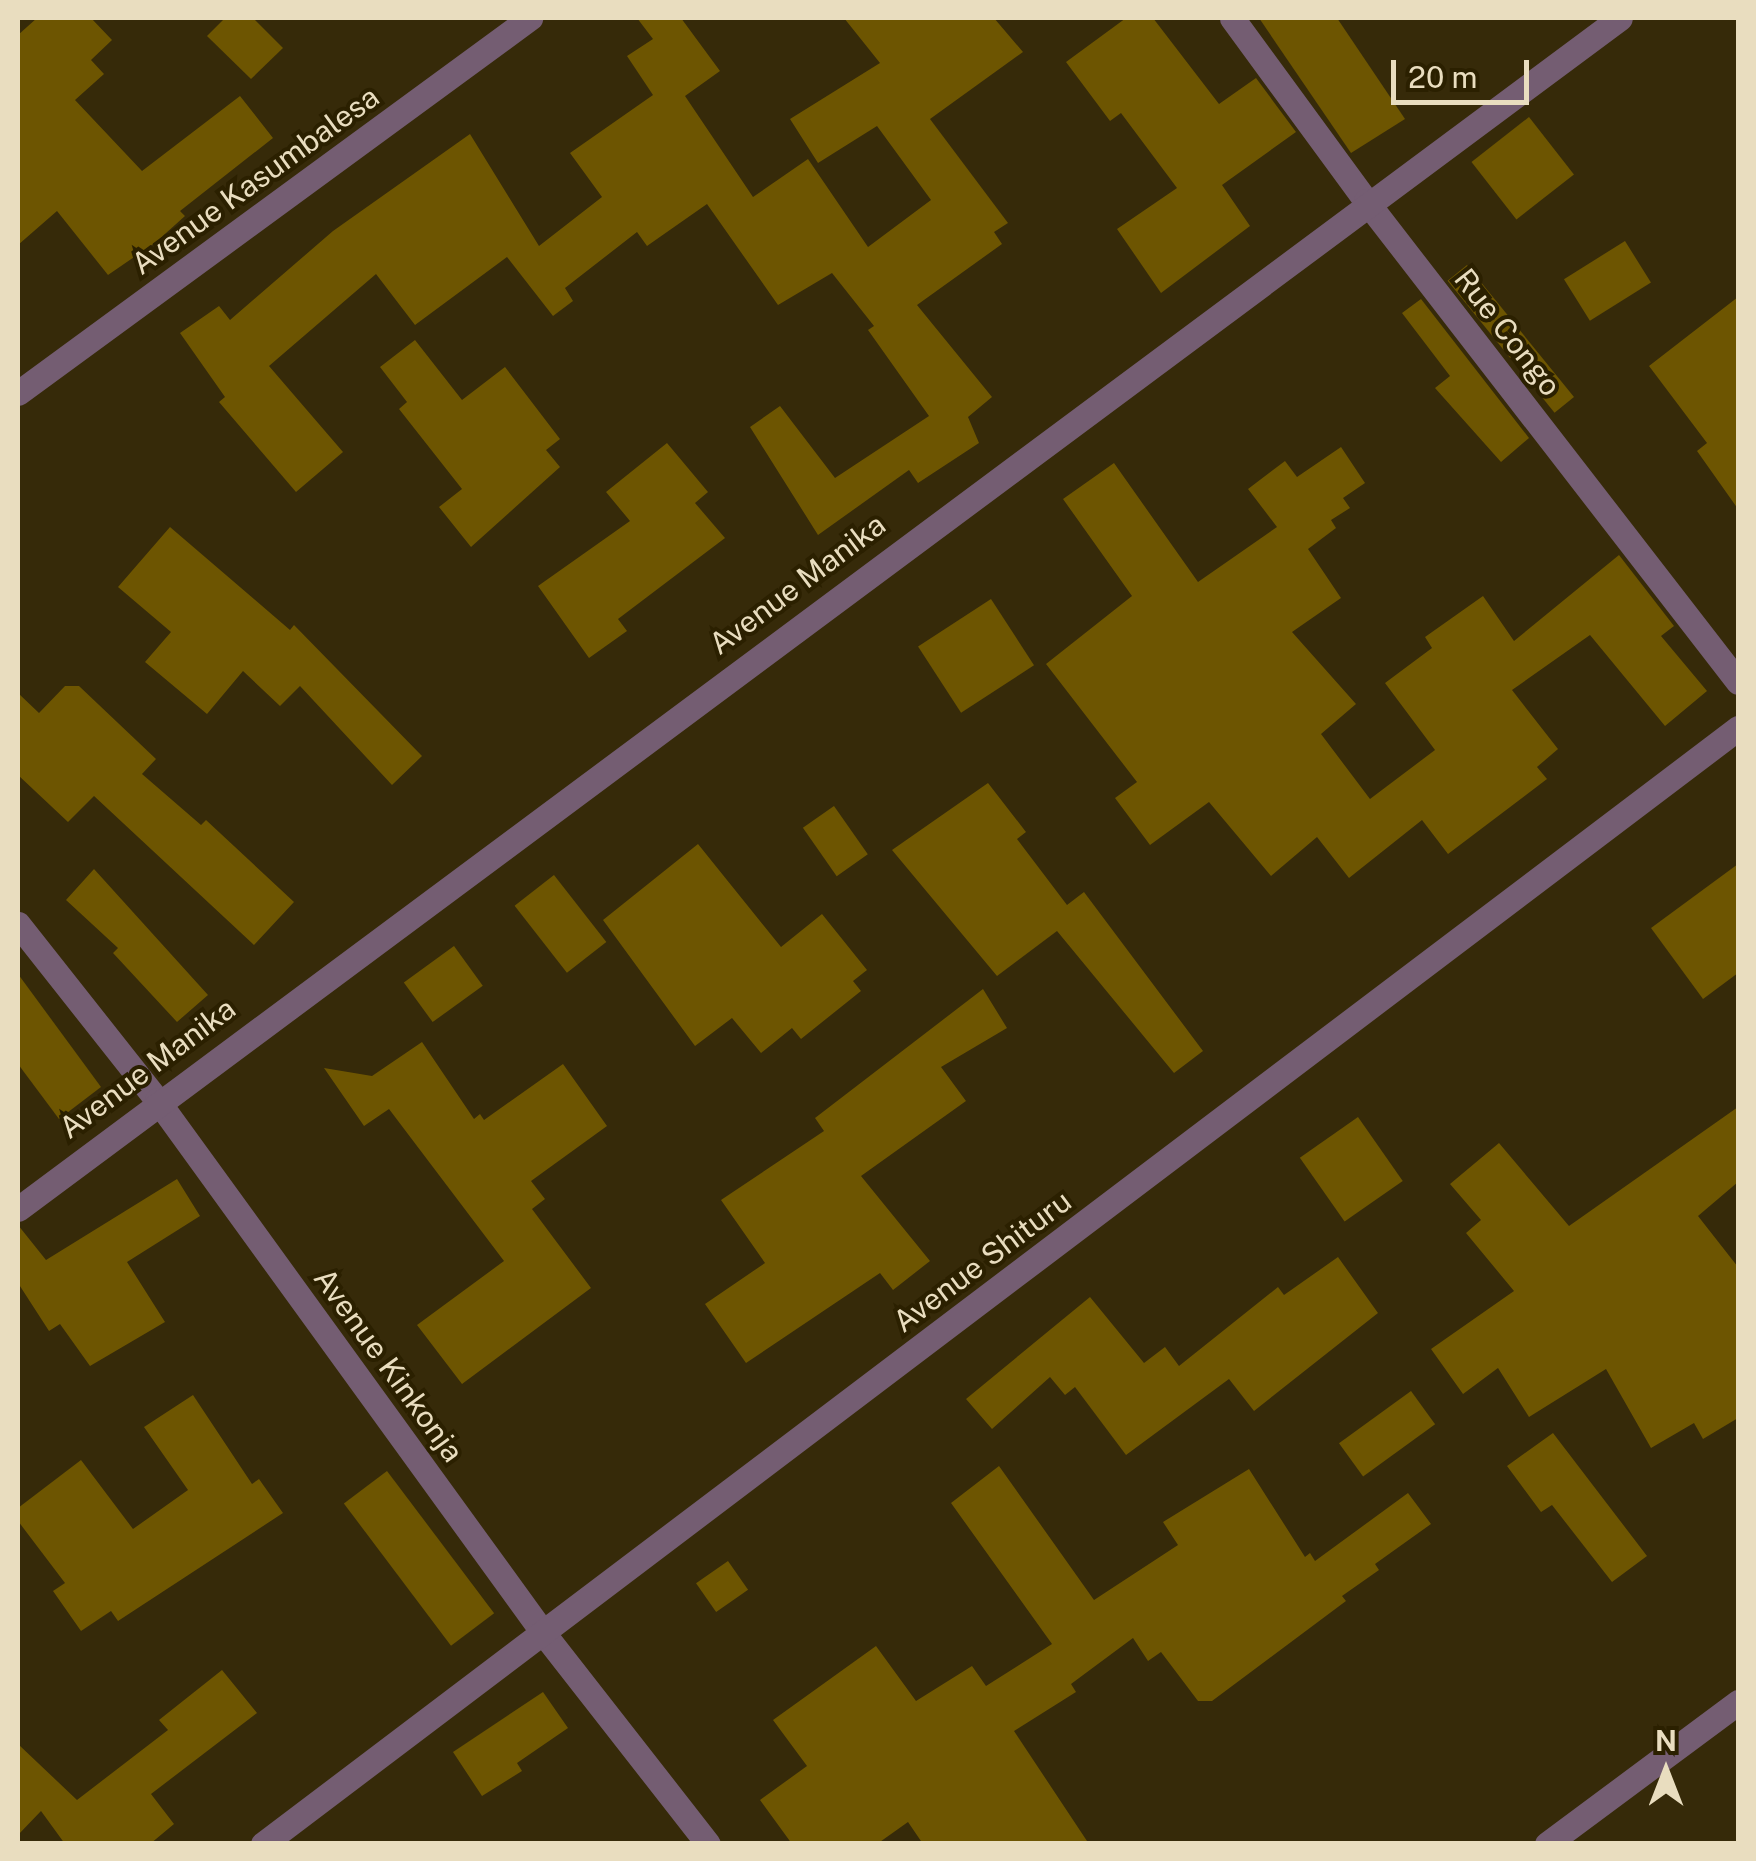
<!DOCTYPE html>
<style>
body{margin:0}
#map{position:relative;width:1756px;height:1861px;overflow:hidden;background:#362a09;font-family:"Public Sans",sans-serif}
div>[style]{position:absolute}
[style*='--x']{left:calc(var(--x)*1px);top:calc(var(--y)*1px);width:calc(var(--w)*1px);rotate:calc(var(--a)*1deg)}
.building>*{inset:0;background:#6d5501;transform-origin:0 0}
.street>*{height:25px;margin:-12.5px;padding:0 12.5px;transform-origin:12.5px;border-radius:12.5px;background:#745d72}
span{translate:-50% -50%;white-space:nowrap;text-align:center;line-height:1.15;-webkit-text-stroke:8px #2b2000;paint-order:stroke}
.street-label{font-size:30px;color:#e9ddbf}
.frame{position:absolute;inset:0;border:20px solid #e9ddbf;pointer-events:none}
.north{position:absolute;left:1616px;top:1721px;width:100px;height:100px;-webkit-text-stroke:8px #2b2000;paint-order:stroke;rotate:0deg;font-size:28px;font-weight:700;line-height:40px;text-align:center;color:#e9ddbf}
.north::after{content:'';display:block;margin:auto;width:35px;height:45px;background:#e9ddbf;clip-path:polygon(50% 0,100% 100%,50% 72%,0 100%)}
.scale{position:absolute;left:1391px;top:60px;width:138px;height:45px;box-sizing:border-box;border:5px solid #e9ddbf;border-top:0;padding-left:12px;font-size:30px;line-height:35px;white-space:nowrap;color:#e9ddbf;-webkit-text-stroke:8px #2b2000;paint-order:stroke}
</style>
<div id="map">
<div class="building">
<i style="clip-path:polygon(37px 18px,91px 18px,112px 40px,91px 60px,104px 74px,75px 100px,142px 171px,240px 96px,273px 138px,180px 211px,185px 216px,156px 242px,108px 275px,57px 211px,18px 245px,18px 35px)"></i>
<i style="clip-path:polygon(225px 18px,253px 18px,283px 48px,251px 79px,207px 36px)"></i>
<i style="clip-path:polygon(637px 18px,681px 18px,720px 71px,685px 96px,753px 197px,808px 159px,868px 247px,931px 200px,877px 126px,818px 163px,790px 119px,880px 63px,844px 18px,994px 18px,1023px 52px,930px 119px,1008px 223px,994px 232px,1002px 244px,917px 305px,992px 397px,968px 417px,979px 443px,918px 483px,909px 470px,818px 535px,750px 427px,780px 406px,835px 478px,929px 416px,868px 330px,874px 326px,832px 273px,778px 305px,707px 204px,647px 246px,637px 232px,565px 288px,573px 301px,553px 316px,507px 257px,415px 325px,376px 274px,269px 366px,343px 452px,296px 492px,219px 402px,225px 397px,180px 333px,219px 306px,230px 320px,333px 231px,470px 134px,539px 246px,602px 197px,570px 153px,653px 95px,627px 56px,653px 39px)"></i>
<i style="clip-path:polygon(1126px 18px,1153px 18px,1219px 104px,1256px 78px,1296px 132px,1222px 185px,1250px 226px,1161px 293px,1117px 229px,1177px 188px,1121px 113px,1110px 121px,1066px 62px)"></i>
<i style="clip-path:polygon(1259px 18px,1337px 18px,1405px 119px,1351px 153px)"></i>
<i style="left:1529px;top:117px;width:73px;height:73px;rotate:52deg"></i>
<i style="left:1625px;top:241px;width:49px;height:72px;rotate:58deg"></i>
<i style="left:1467px;top:265px;width:170px;height:25px;rotate:51deg"></i>
<i style="clip-path:polygon(1738px 297px,1738px 509px,1697px 451px,1707px 443px,1649px 366px)"></i>
<i style="clip-path:polygon(1421px 299px,1529px 438px,1501px 462px,1435px 388px,1450px 376px,1402px 313px)"></i>
<i style="clip-path:polygon(415px 340px,462px 400px,505px 367px,560px 439px,546px 450px,560px 467px,471px 547px,439px 507px,462px 489px,399px 409px,407px 402px,380px 367px)"></i>
<i style="clip-path:polygon(667px 443px,708px 492px,695px 503px,725px 538px,618px 619px,627px 631px,589px 658px,538px 586px,630px 521px,606px 492px)"></i>
<i style="clip-path:polygon(1341px 447px,1365px 483px,1343px 498px,1350px 508px,1331px 520px,1336px 528px,1308px 549px,1341px 598px,1292px 632px,1356px 704px,1321px 734px,1370px 799px,1435px 750px,1385px 683px,1432px 648px,1425px 637px,1483px 596px,1514px 641px,1619px 555px,1674px 626px,1661px 636px,1707px 691px,1665px 726px,1590px 635px,1512px 690px,1558px 749px,1537px 767px,1547px 779px,1448px 854px,1422px 820px,1349px 878px,1317px 837px,1271px 876px,1209px 802px,1150px 845px,1115px 798px,1137px 782px,1046px 664px,1132px 596px,1063px 499px,1114px 463px,1198px 582px,1277px 527px,1248px 489px,1285px 461px,1297px 477px)"></i>
<i style="clip-path:polygon(170px 527px,290px 630px,294px 625px,422px 756px,392px 785px,300px 686px,280px 706px,243px 671px,207px 714px,145px 662px,171px 632px,118px 587px)"></i>
<i style="left:991px;top:599px;width:79px;height:87px;rotate:57deg"></i>
<i style="clip-path:polygon(65px 686px,79px 686px,156px 759px,142px 774px,201px 825px,206px 820px,294px 902px,254px 945px,94px 796px,68px 822px,18px 775px,18px 693px,39px 713px)"></i>
<i style="clip-path:polygon(988px 783px,1026px 832px,1017px 839px,1067px 905px,1084px 892px,1203px 1051px,1174px 1073px,1057px 931px,997px 976px,892px 850px)"></i>
<i style="left:834px;top:806px;width:59px;height:38px;rotate:55deg"></i>
<i style="clip-path:polygon(698px 844px,781px 947px,822px 914px,867px 970px,853px 981px,861px 991px,801px 1039px,792px 1028px,761px 1053px,732px 1018px,695px 1046px,603px 920px)"></i>
<i style="clip-path:polygon(1738px 864px,1738px 973px,1703px 999px,1651px 928px)"></i>
<i style="clip-path:polygon(94px 869px,208px 995px,177px 1022px,113px 953px,118px 948px,66px 900px)"></i>
<i style="left:554px;top:875px;width:85px;height:50px;rotate:52deg"></i>
<i style="left:454px;top:946px;width:49px;height:62px;rotate:54deg"></i>
<i style="clip-path:polygon(18px 974px,101px 1087px,59px 1119px,18px 1064px)"></i>
<i style="clip-path:polygon(983px 989px,1007px 1028px,941px 1067px,966px 1101px,861px 1176px,930px 1261px,893px 1290px,880px 1273px,746px 1363px,705px 1304px,765px 1263px,721px 1200px,824px 1131px,815px 1118px)"></i>
<i style="clip-path:polygon(422px 1042px,474px 1119px,480px 1114px,484px 1120px,563px 1064px,607px 1126px,531px 1181px,545px 1199px,532px 1209px,591px 1288px,462px 1384px,417px 1325px,504px 1261px,389px 1109px,364px 1126px,324px 1068px,372px 1076px)"></i>
<i style="clip-path:polygon(1738px 1107px,1738px 1182px,1698px 1216px,1738px 1267px,1738px 1418px,1703px 1439px,1694px 1423px,1651px 1448px,1606px 1369px,1529px 1417px,1498px 1368px,1463px 1394px,1431px 1349px,1514px 1291px,1466px 1233px,1481px 1220px,1450px 1184px,1499px 1143px,1569px 1226px)"></i>
<i style="left:1358px;top:1117px;width:78px;height:71px;rotate:55deg"></i>
<i style="clip-path:polygon(177px 1179px,200px 1216px,127px 1262px,165px 1322px,90px 1366px,60px 1324px,49px 1331px,18px 1283px,18px 1225px,46px 1260px)"></i>
<i style="clip-path:polygon(1338px 1257px,1378px 1313px,1254px 1411px,1229px 1379px,1126px 1455px,1075px 1387px,1065px 1395px,1050px 1377px,992px 1429px,966px 1399px,1090px 1297px,1144px 1363px,1165px 1347px,1179px 1366px,1278px 1287px,1284px 1295px)"></i>
<i style="left:1411px;top:1391px;width:41px;height:89px;rotate:54deg"></i>
<i style="clip-path:polygon(193px 1395px,252px 1484px,259px 1479px,283px 1513px,118px 1621px,111px 1611px,81px 1631px,53px 1591px,65px 1583px,18px 1521px,18px 1508px,81px 1460px,133px 1529px,188px 1490px,144px 1427px)"></i>
<i style="clip-path:polygon(1553px 1433px,1647px 1556px,1612px 1582px,1552px 1505px,1541px 1512px,1507px 1466px)"></i>
<i style="clip-path:polygon(999px 1466px,1094px 1600px,1178px 1545px,1163px 1522px,1249px 1469px,1305px 1557px,1310px 1553px,1315px 1561px,1408px 1493px,1431px 1524px,1375px 1564px,1379px 1570px,1342px 1596px,1346px 1601px,1212px 1701px,1198px 1701px,1161px 1652px,1148px 1661px,1133px 1638px,1071px 1684px,1076px 1692px,1014px 1731px,1089px 1844px,923px 1844px,908px 1822px,877px 1844px,792px 1844px,760px 1800px,807px 1766px,773px 1720px,876px 1646px,916px 1701px,972px 1666px,986px 1686px,1052px 1644px,951px 1503px)"></i>
<i style="left:387px;top:1471px;width:178px;height:54px;rotate:53deg"></i>
<i style="left:728px;top:1561px;width:35px;height:39px;rotate:55deg"></i>
<i style="clip-path:polygon(222px 1670px,257px 1713px,151px 1794px,174px 1824px,150px 1844px,65px 1844px,41px 1811px,18px 1835px,18px 1744px,77px 1800px,168px 1730px,159px 1720px)"></i>
<i style="clip-path:polygon(543px 1692px,568px 1728px,517px 1763px,522px 1771px,482px 1796px,453px 1752px)"></i>
</div>
<div class="street">
<i style="--x:1232;--y:18;--w:227;--a:53.8"></i>
<i style="--x:1366;--y:201;--w:608;--a:52.28"></i>
<i style="--x:18;--y:393;--w:635;--a:-36.22"></i>
<i style="--x:18;--y:924;--w:224;--a:51.7"></i>
<i style="--x:157;--y:1100;--w:659;--a:54.07"></i>
<i style="--x:544;--y:1634;--w:266;--a:52"></i>
<i style="--x:18;--y:1209;--w:1996;--a:-36.63"></i>
<i style="--x:263;--y:1844;--w:1850;--a:-37.11"></i>
<i style="--x:1547;--y:1844;--w:238;--a:-36.6"></i>
</div>
<div class="street-label">
<span style="left:255px;top:180px;rotate:-36deg">Avenue Kasumbalesa</span>
<span style="left:1508px;top:332px;rotate:52deg">Rue Congo</span>
<span style="left:797px;top:584px;rotate:-37deg">Avenue Manika</span>
<span style="left:147px;top:1068px;rotate:-37deg">Avenue Manika</span>
<span style="left:982px;top:1261px;rotate:-37deg">Avenue Shituru</span>
<span style="left:389px;top:1365px;rotate:54deg">Avenue Kinkonja</span>
</div>
<div class="frame"></div>
<div class="north">N</div>
<div class="scale">20 m</div>
</div>
